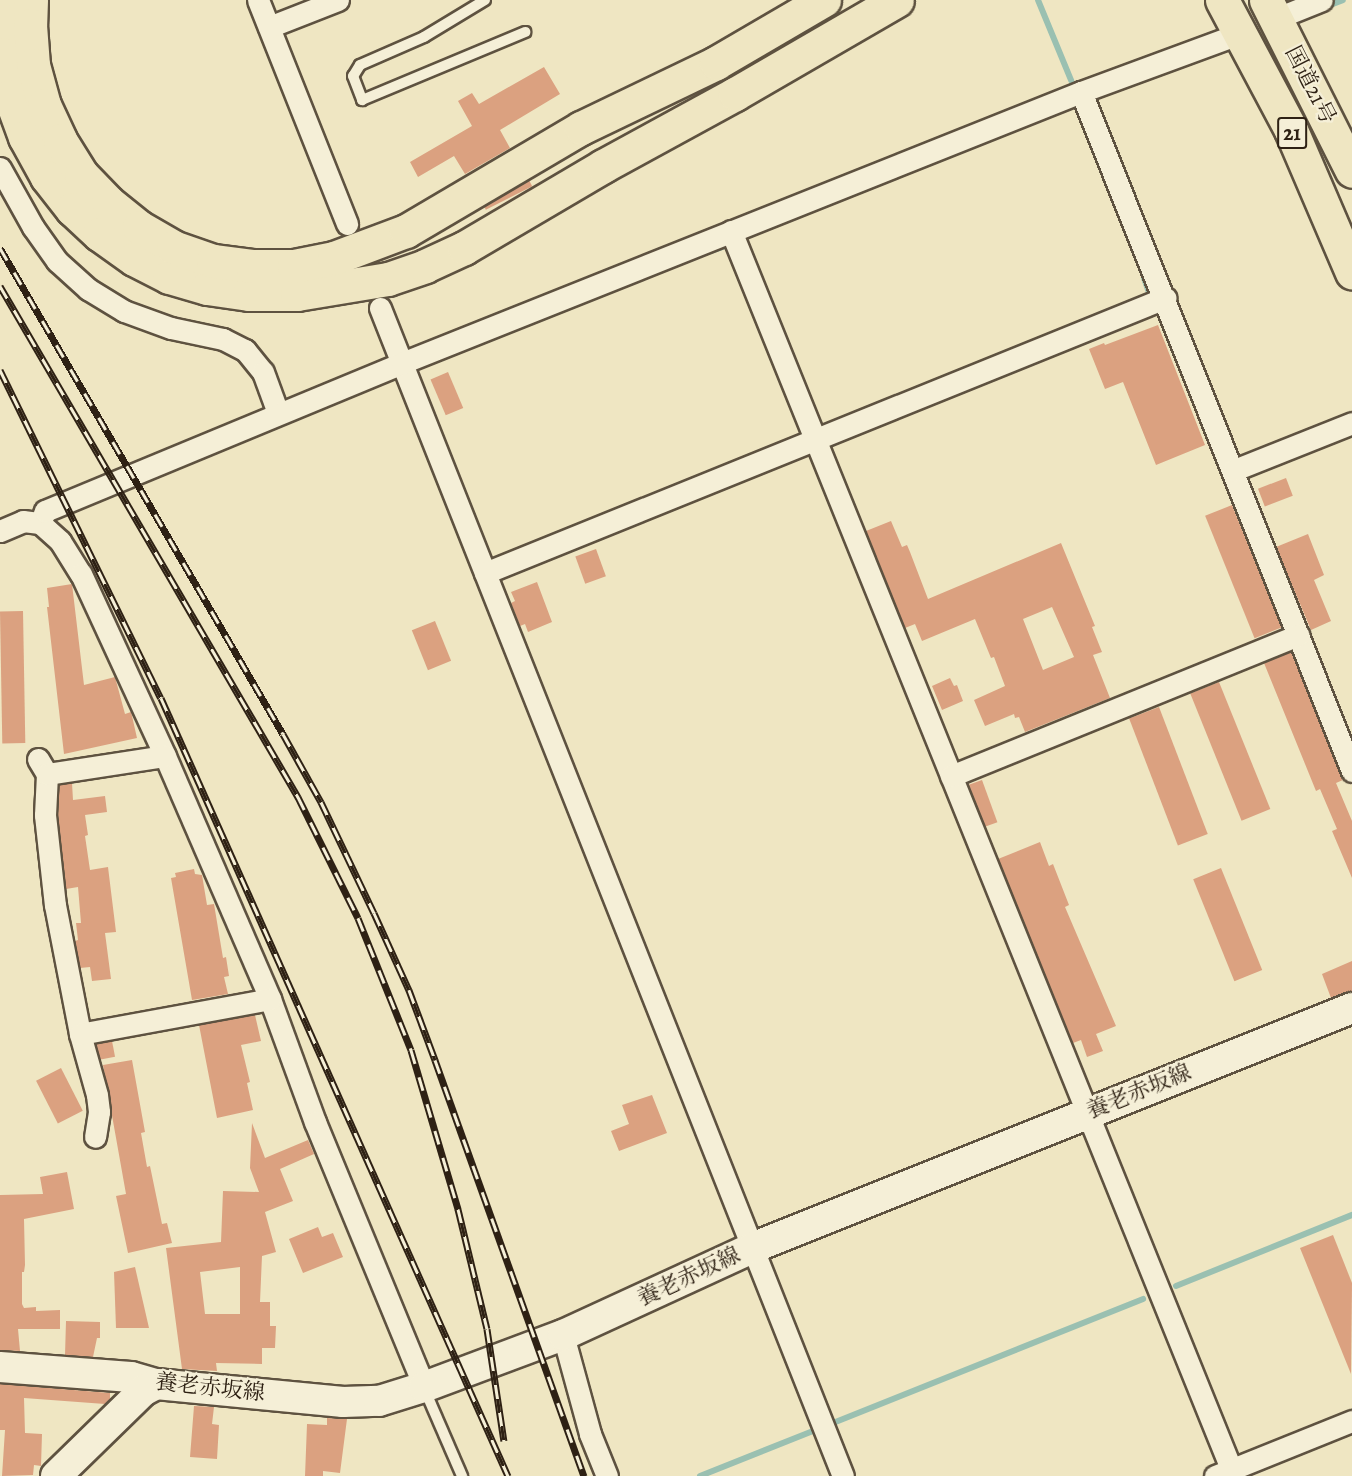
<!DOCTYPE html>
<meta charset="utf-8">
<style>
body{margin:0}
#map{position:relative;width:1352px;height:1476px;overflow:hidden;background:#efe6c2;font-family:Alegreya,"Noto Serif JP",serif}
div>[style]{position:absolute}
[style*='--x']{left:calc(var(--x)*1px);top:calc(var(--y)*1px);width:calc(var(--w)*1px);rotate:calc(var(--a)*1deg)}
.stream>*{height:6px;margin:-3px;padding:0 3px;transform-origin:3px;border-radius:3px;background:#9ac0b1}
.building>*{inset:0;background:#dba180;transform-origin:0 0}
.roads{filter:drop-shadow(2px 0 #5e5240) drop-shadow(-2px 0 #5e5240) drop-shadow(0 2px #5e5240) drop-shadow(0 -2px #5e5240)}
.lane>*{height:10px;margin:-5px;padding:0 5px;transform-origin:5px;border-radius:5px;background:#f5efd7}
.street>*{height:21px;margin:-10.5px;padding:0 10.5px;transform-origin:10.5px;border-radius:10.5px;background:#f5efd7}
.secondary>*{height:30px;margin:-15px;padding:0 15px;transform-origin:15px;border-radius:15px;background:#f5efd7}
.highway>*{height:33px;margin:-16.5px;padding:0 16.5px;transform-origin:16.5px;border-radius:16.5px;background:#efe6c2}
.rail>*{height:7px;margin-top:-3.5px;transform-origin:0;background:repeating-linear-gradient(90deg,#f5efd7 0 14px,#2e2114 0 28px);box-sizing:border-box;border-block:2px solid #2e2114}
span{translate:-50% -50%;white-space:nowrap;text-align:center;line-height:1.15;-webkit-text-stroke:4.5px #f5efd7;paint-order:stroke}
.shield-label span{padding:2px 4px;background:#f5efd7;border:2px solid;border-radius:4px;-webkit-text-stroke-width:0}
.shield-label{font-size:21px;color:#2e2114;font-weight:700}
.street-label{font-size:22px;color:#2e2114}
</style>
<div id="map">
<div class="stream">
<i style="--x:1038;--y:0;--w:87;--a:67.6"></i>
<i style="--x:1325;--y:7;--w:19;--a:-21"></i>
<i style="--x:702;--y:254;--w:28;--a:-19"></i>
<i style="--x:1144;--y:278;--w:18;--a:71"></i>
<i style="--x:1176;--y:1286;--w:190;--a:-22"></i>
<i style="--x:833;--y:1423;--w:334;--a:-21.8"></i>
<i style="--x:700;--y:1476;--w:127;--a:-21.7"></i>
</div>
<div class="building">
<i style="clip-path:polygon(544px 67px,560px 94px,500px 130px,510px 148px,465px 174px,454px 156px,418px 177px,410px 162px,472px 126px,458px 101px,472px 93px,479px 104px)"></i>
<i style="left:529px;top:180px;width:7px;height:52px;rotate:63deg"></i>
<i style="clip-path:polygon(1158px 325px,1205px 445px,1156px 465px,1123px 382px,1105px 389px,1089px 349px,1104px 343px,1105px 345px)"></i>
<i style="left:448px;top:372px;width:39px;height:19px;rotate:67deg"></i>
<i style="left:1286px;top:478px;width:19px;height:30px;rotate:69deg"></i>
<i style="left:1232px;top:505px;width:132px;height:29px;rotate:68deg"></i>
<i style="clip-path:polygon(evenodd,891px 521px,902px 547px,907px 545px,910px 552px,928px 599px,1061px 543px,1095px 626px,1092px 627px,1102px 652px,1093px 655px,1110px 698px,1025px 732px,1019px 717px,1015px 718px,1014px 714px,985px 726px,974px 700px,1005px 686px,994px 657px,991px 658px,975px 619px,922px 641px,915px 624px,905px 628px,866px 531px,891px 521px,1052px 607px,1074px 657px,1043px 670px,1023px 619px,1052px 607px)"></i>
<i style="clip-path:polygon(1308px 534px,1324px 575px,1314px 580px,1331px 621px,1311px 630px,1276px 547px)"></i>
<i style="left:596px;top:549px;width:29px;height:22px;rotate:70deg"></i>
<i style="clip-path:polygon(537px 582px,552px 622px,528px 632px,525px 624px,520px 626px,511px 603px,515px 601px,511px 592px)"></i>
<i style="clip-path:polygon(72px 584px,84px 685px,115px 677px,125px 714px,131px 712px,132px 716px,137px 738px,64px 754px,47px 607px,49px 607px,47px 588px)"></i>
<i style="left:23px;top:611px;width:132px;height:23px;rotate:89deg"></i>
<i style="left:435px;top:621px;width:43px;height:25px;rotate:68deg"></i>
<i style="clip-path:polygon(1291px 652px,1343px 780px,1336px 783px,1352px 821px,1352px 878px,1332px 831px,1337px 829px,1320px 789px,1316px 791px,1264px 663px)"></i>
<i style="clip-path:polygon(950px 678px,954px 686px,957px 685px,963px 701px,942px 710px,932px 686px)"></i>
<i style="left:1219px;top:682px;width:137px;height:31px;rotate:68deg"></i>
<i style="left:1159px;top:707px;width:136px;height:32px;rotate:69deg"></i>
<i style="left:982px;top:780px;width:45px;height:14px;rotate:70deg"></i>
<i style="clip-path:polygon(72px 783px,73px 800px,105px 796px,107px 812px,85px 815px,88px 835px,85px 836px,90px 870px,108px 867px,116px 932px,105px 933px,111px 979px,92px 981px,90px 967px,80px 968px,75px 941px,78px 940px,76px 923px,81px 923px,78px 887px,66px 889px,58px 815px,59px 785px)"></i>
<i style="clip-path:polygon(1040px 842px,1049px 866px,1053px 864px,1069px 905px,1065px 907px,1116px 1026px,1096px 1034px,1103px 1051px,1087px 1057px,1081px 1040px,1073px 1043px,998px 859px)"></i>
<i style="left:1221px;top:868px;width:110px;height:30px;rotate:68deg"></i>
<i style="clip-path:polygon(194px 869px,195px 874px,202px 875px,207px 905px,214px 904px,223px 958px,226px 957px,229px 976px,224px 977px,228px 994px,192px 1000px,171px 878px,176px 877px,175px 873px)"></i>
<i style="clip-path:polygon(1352px 961px,1352px 991px,1331px 998px,1322px 974px)"></i>
<i style="clip-path:polygon(255px 1015px,261px 1041px,241px 1045px,250px 1082px,247px 1083px,253px 1110px,217px 1118px,199px 1025px)"></i>
<i style="left:112px;top:1041px;width:16px;height:16px;rotate:79deg"></i>
<i style="clip-path:polygon(132px 1060px,145px 1132px,141px 1133px,147px 1167px,150px 1166px,162px 1224px,167px 1223px,172px 1243px,128px 1253px,116px 1196px,126px 1194px,103px 1065px)"></i>
<i style="left:61px;top:1068px;width:48px;height:28px;rotate:63deg"></i>
<i style="clip-path:polygon(652px 1095px,667px 1133px,619px 1151px,611px 1131px,629px 1124px,622px 1105px)"></i>
<i style="clip-path:polygon(evenodd,252px 1123px,265px 1158px,308px 1140px,314px 1154px,280px 1169px,293px 1201px,265px 1212px,276px 1252px,262px 1256px,260px 1302px,270px 1302px,270px 1326px,276px 1326px,275px 1348px,262px 1348px,262px 1364px,216px 1363px,217px 1371px,182px 1369px,166px 1248px,221px 1242px,223px 1191px,259px 1192px,250px 1168px,252px 1123px,240px 1267px,240px 1314px,205px 1314px,200px 1272px,240px 1267px)"></i>
<i style="clip-path:polygon(67px 1172px,74px 1209px,24px 1219px,25px 1265px,24px 1272px,22px 1272px,22px 1304px,24px 1308px,36px 1307px,36px 1311px,60px 1310px,60px 1329px,18px 1329px,20px 1351px,0 1350px,0 1195px,43px 1194px,40px 1177px)"></i>
<i style="clip-path:polygon(318px 1227px,322px 1237px,333px 1233px,343px 1257px,303px 1273px,289px 1239px)"></i>
<i style="clip-path:polygon(1333px 1235px,1352px 1283px,1351px 1374px,1300px 1248px)"></i>
<i style="clip-path:polygon(135px 1267px,149px 1328px,116px 1328px,114px 1272px)"></i>
<i style="clip-path:polygon(66px 1321px,100px 1322px,100px 1338px,97px 1338px,93px 1357px,65px 1355px)"></i>
<i style="clip-path:polygon(0 1384px,110px 1393px,110px 1399px,105px 1404px,24px 1398px,25px 1433px,42px 1434px,41px 1466px,34px 1465px,33px 1475px,2px 1476px,5px 1430px,0 1430px)"></i>
<i style="clip-path:polygon(194px 1406px,214px 1407px,212px 1424px,219px 1425px,217px 1459px,190px 1457px)"></i>
<i style="clip-path:polygon(327px 1418px,347px 1419px,340px 1473px,323px 1471px,323px 1476px,305px 1476px,307px 1424px,327px 1425px)"></i>
</div>
<div class="roads">
<div class="lane">
<i style="--x:485;--y:0;--w:71;--a:148.8"></i>
<i style="--x:424;--y:37;--w:70;--a:156.4"></i>
<i style="--x:360;--y:65;--w:13;--a:122"></i>
<i style="--x:353;--y:76;--w:26;--a:69"></i>
<i style="--x:362;--y:100;--w:177;--a:-22.6"></i>
<i style="--x:424;--y:1388;--w:96;--a:66.6"></i>
</div>
<div class="street">
<i style="--x:258;--y:0;--w:241;--a:68.3"></i>
<i style="--x:1277;--y:18;--w:48;--a:-21.8"></i>
<i style="--x:269;--y:27;--w:74;--a:-21.4"></i>
<i style="--x:1081;--y:92;--w:731;--a:68.24"></i>
<i style="--x:0;--y:168;--w:68;--a:60.8"></i>
<i style="--x:33;--y:227;--w:42;--a:54.8"></i>
<i style="--x:57;--y:261;--w:42;--a:42.1"></i>
<i style="--x:88;--y:289;--w:42;--a:31.4"></i>
<i style="--x:124;--y:311;--w:50;--a:19.9"></i>
<i style="--x:171;--y:328;--w:53;--a:11.9"></i>
<i style="--x:223;--y:339;--w:25;--a:27"></i>
<i style="--x:245;--y:350;--w:28;--a:51"></i>
<i style="--x:263;--y:372;--w:44;--a:69.9"></i>
<i style="--x:731;--y:231;--w:1343;--a:68"></i>
<i style="--x:380;--y:308;--w:1256;--a:68.38"></i>
<i style="--x:1234;--y:470;--w:127;--a:-21.7"></i>
<i style="--x:40;--y:523;--w:27;--a:42"></i>
<i style="--x:60;--y:541;--w:39;--a:58"></i>
<i style="--x:81;--y:574;--w:200;--a:65.2"></i>
<i style="--x:165;--y:756;--w:265;--a:66.6"></i>
<i style="--x:270;--y:999;--w:131;--a:69.9"></i>
<i style="--x:315;--y:1122;--w:287;--a:67.6"></i>
<i style="--x:0;--y:531;--w:25;--a:-23"></i>
<i style="--x:23;--y:521;--w:17;--a:7"></i>
<i style="--x:40;--y:523;--w:13;--a:-67"></i>
<i style="--x:45;--y:511;--w:386;--a:-22.5"></i>
<i style="--x:402;--y:363;--w:731;--a:-21.76"></i>
<i style="--x:1081;--y:92;--w:171;--a:-20.2"></i>
<i style="--x:485;--y:573;--w:734;--a:-22.02"></i>
<i style="--x:38;--y:759;--w:17;--a:59"></i>
<i style="--x:47;--y:774;--w:41;--a:92.8"></i>
<i style="--x:45;--y:815;--w:91;--a:83.7"></i>
<i style="--x:55;--y:905;--w:131;--a:79"></i>
<i style="--x:80;--y:1034;--w:63;--a:74.4"></i>
<i style="--x:97;--y:1095;--w:17;--a:83"></i>
<i style="--x:99;--y:1112;--w:25;--a:99"></i>
<i style="--x:47;--y:774;--w:119;--a:-8.7"></i>
<i style="--x:951;--y:776;--w:375;--a:-22.1"></i>
<i style="--x:80;--y:1034;--w:193;--a:-10.4"></i>
<i style="--x:563;--y:1335;--w:103;--a:74.7"></i>
<i style="--x:590;--y:1434;--w:45;--a:68"></i>
<i style="--x:1215;--y:1476;--w:148;--a:-21.9"></i>
</div>
<div class="secondary">
<i style="--x:0;--y:1367;--w:131;--a:4.4"></i>
<i style="--x:131;--y:1377;--w:26;--a:16"></i>
<i style="--x:156;--y:1384;--w:188;--a:5.5"></i>
<i style="--x:343;--y:1402;--w:36;--a:-2"></i>
<i style="--x:379;--y:1401;--w:47;--a:-17.3"></i>
<i style="--x:424;--y:1387;--w:148;--a:-20.5"></i>
<i style="--x:563;--y:1335;--w:208;--a:-24.7"></i>
<i style="--x:752;--y:1248;--w:646;--a:-21.8"></i>
<i style="--x:56;--y:1476;--w:122;--a:-44.3"></i>
<i style="--x:143;--y:1391;--w:15;--a:-28"></i>
</div>
<div class="highway">
<i style="--x:3;--y:0;--w:54;--a:91.1"></i>
<i style="--x:2;--y:54;--w:43;--a:79.2"></i>
<i style="--x:10;--y:96;--w:44;--a:69.9"></i>
<i style="--x:25;--y:137;--w:46;--a:61.2"></i>
<i style="--x:47;--y:177;--w:41;--a:52"></i>
<i style="--x:72;--y:209;--w:37;--a:43"></i>
<i style="--x:99;--y:234;--w:43;--a:35.5"></i>
<i style="--x:134;--y:259;--w:39;--a:27"></i>
<i style="--x:169;--y:277;--w:40;--a:16"></i>
<i style="--x:207;--y:288;--w:42;--a:8.1"></i>
<i style="--x:249;--y:294;--w:48;--a:0"></i>
<i style="--x:297;--y:294;--w:92;--a:-9.4"></i>
<i style="--x:388;--y:279;--w:39;--a:-19"></i>
<i style="--x:425;--y:266;--w:43;--a:-24.8"></i>
<i style="--x:464;--y:248;--w:161;--a:-30.5"></i>
<i style="--x:603;--y:166;--w:150;--a:-28.6"></i>
<i style="--x:735;--y:94;--w:187;--a:-30.1"></i>
<i style="--x:31;--y:0;--w:25;--a:92"></i>
<i style="--x:30;--y:25;--w:40;--a:85.7"></i>
<i style="--x:33;--y:65;--w:41;--a:74.6"></i>
<i style="--x:44;--y:105;--w:38;--a:65"></i>
<i style="--x:60;--y:140;--w:40;--a:58"></i>
<i style="--x:81;--y:174;--w:39;--a:46"></i>
<i style="--x:108;--y:202;--w:40;--a:39"></i>
<i style="--x:139;--y:227;--w:39;--a:30"></i>
<i style="--x:173;--y:247;--w:42;--a:19.3"></i>
<i style="--x:213;--y:261;--w:39;--a:7"></i>
<i style="--x:252;--y:266;--w:42;--a:0"></i>
<i style="--x:294;--y:266;--w:41;--a:-11.3"></i>
<i style="--x:334;--y:258;--w:77;--a:-20.6"></i>
<i style="--x:406;--y:231;--w:203;--a:-30.5"></i>
<i style="--x:581;--y:128;--w:150;--a:-25.7"></i>
<i style="--x:716;--y:63;--w:125;--a:-30.3"></i>
<i style="--x:1222;--y:0;--w:147;--a:62"></i>
<i style="--x:1291;--y:130;--w:155;--a:66.8"></i>
<i style="--x:1266;--y:0;--w:191;--a:63.3"></i>
</div>
</div>
<div class="rail">
<i style="--x:0;--y:248;--w:562;--a:59.79"></i>
<i style="--x:283;--y:734;--w:78;--a:60.8"></i>
<i style="--x:321;--y:802;--w:123;--a:64.5"></i>
<i style="--x:374;--y:913;--w:85;--a:65.6"></i>
<i style="--x:409;--y:990;--w:75;--a:69.6"></i>
<i style="--x:435;--y:1060;--w:442;--a:70.3"></i>
<i style="--x:0;--y:286;--w:592;--a:59.75"></i>
<i style="--x:298;--y:797;--w:135;--a:63.6"></i>
<i style="--x:358;--y:918;--w:142;--a:68.1"></i>
<i style="--x:411;--y:1050;--w:166;--a:73.5"></i>
<i style="--x:458;--y:1209;--w:123;--a:76.4"></i>
<i style="--x:487;--y:1329;--w:113;--a:81.4"></i>
<i style="--x:0;--y:370;--w:365;--a:63.9"></i>
<i style="--x:161;--y:698;--w:852;--a:65.96"></i>
</div>
<div class="shield-label">
<span style="left:1292px;top:133px">21</span>
</div>
<div class="street-label">
<span style="left:1310px;top:85px;rotate:63deg">国道21号</span>
<span style="left:1139px;top:1092px;rotate:-22deg">養老赤坂線</span>
<span style="left:689px;top:1277px;rotate:-25deg">養老赤坂線</span>
<span style="left:210px;top:1388px;rotate:6deg">養老赤坂線</span>
</div>
</div>
